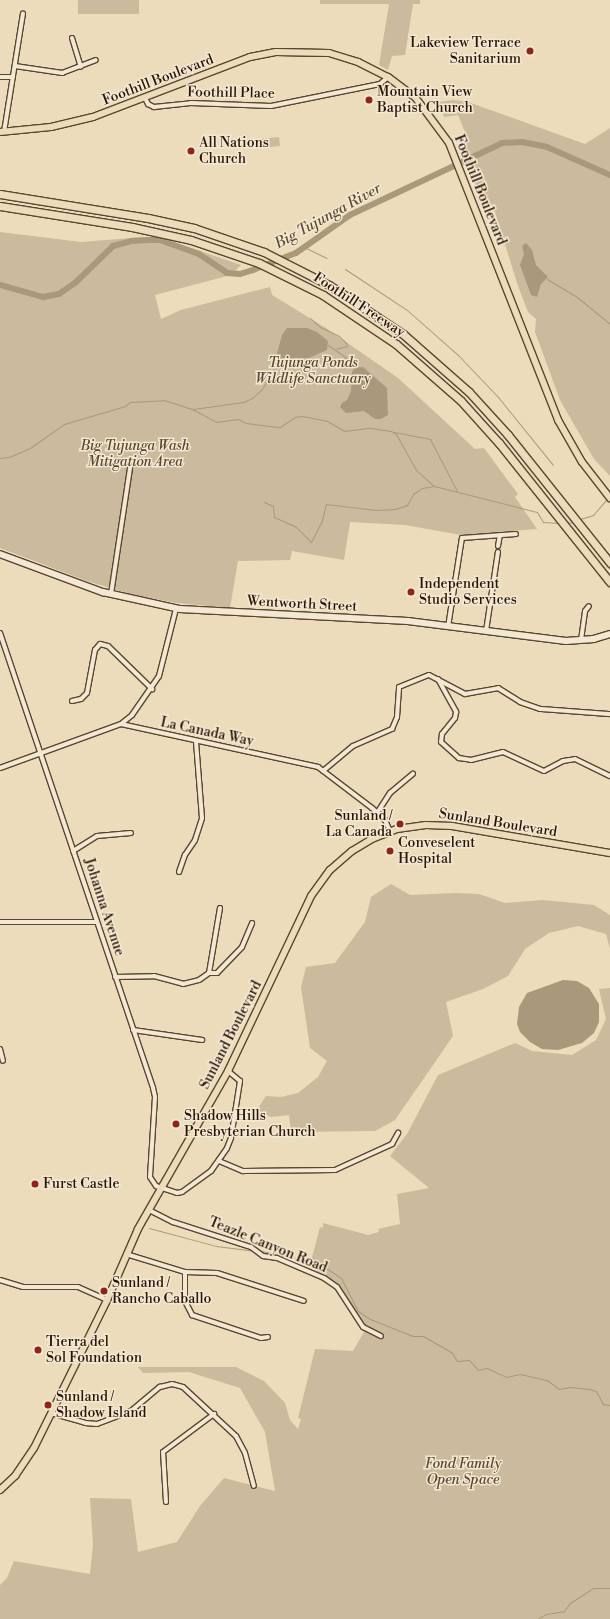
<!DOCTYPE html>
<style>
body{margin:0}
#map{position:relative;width:610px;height:1619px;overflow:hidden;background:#ecdcbb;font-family:"Libre Bodoni",serif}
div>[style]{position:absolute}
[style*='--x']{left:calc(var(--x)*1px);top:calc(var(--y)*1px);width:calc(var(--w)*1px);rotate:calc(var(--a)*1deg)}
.green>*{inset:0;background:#cbba9b;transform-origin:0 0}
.water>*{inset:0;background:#aa987b}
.stream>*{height:1px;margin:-0.5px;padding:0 0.5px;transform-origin:0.5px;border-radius:0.5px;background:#aa987b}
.river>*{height:6px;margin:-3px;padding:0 3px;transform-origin:3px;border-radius:3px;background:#aa987b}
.roads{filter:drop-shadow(1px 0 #5a462f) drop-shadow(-1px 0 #5a462f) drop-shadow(0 1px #5a462f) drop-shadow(0 -1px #5a462f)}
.street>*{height:4px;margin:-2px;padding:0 2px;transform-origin:2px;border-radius:2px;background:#f3e8d3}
.secondary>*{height:5.5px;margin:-2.75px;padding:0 2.75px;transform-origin:2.75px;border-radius:2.75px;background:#f3e8d3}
.primary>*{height:6px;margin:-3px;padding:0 3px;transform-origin:3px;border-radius:3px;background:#ecdcbb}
.highway>*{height:7px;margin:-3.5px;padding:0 3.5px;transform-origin:3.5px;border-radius:3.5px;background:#ecdcbb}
.dots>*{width:11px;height:11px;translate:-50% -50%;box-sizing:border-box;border:2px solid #f3e8d3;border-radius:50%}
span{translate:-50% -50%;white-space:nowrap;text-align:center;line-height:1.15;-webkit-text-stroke:3px #f3e8d3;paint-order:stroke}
.poi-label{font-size:14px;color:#291400}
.right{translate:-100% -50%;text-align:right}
.left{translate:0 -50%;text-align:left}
.street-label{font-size:14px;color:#291400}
.park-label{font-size:14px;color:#5a462e;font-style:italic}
.water-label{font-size:15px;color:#5d4931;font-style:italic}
</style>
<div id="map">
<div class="green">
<i style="left:78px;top:0;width:61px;height:14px"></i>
<i style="clip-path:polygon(320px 0,420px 0,420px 4px,413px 4px,405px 55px,392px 56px,388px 70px,379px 65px,389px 4px,320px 4px)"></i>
<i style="clip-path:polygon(454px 100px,468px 102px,585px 144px,610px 128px,610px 476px,594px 459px,560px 400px,535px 332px,536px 319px,528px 312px,518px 286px,493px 206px,483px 207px,459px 145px,468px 140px,458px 115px,444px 117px,438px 102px)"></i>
<i style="left:279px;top:137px;width:9px;height:17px;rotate:84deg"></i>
<i style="clip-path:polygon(0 232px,81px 242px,143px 237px,191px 248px,241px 265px,231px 275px,155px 295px,161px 319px,181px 310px,270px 287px,272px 295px,326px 328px,398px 378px,475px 449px,484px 448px,518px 494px,515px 497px,537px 529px,461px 535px,405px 525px,350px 522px,344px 560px,292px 551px,290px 560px,238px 561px,230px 608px,177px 603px,130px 594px,87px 581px,0 548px)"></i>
<i style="clip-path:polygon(391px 884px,410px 895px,455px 893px,479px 894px,505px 903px,543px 900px,594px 905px,610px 915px,610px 949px,606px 934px,578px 926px,549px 933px,525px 949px,508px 976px,483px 989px,446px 1002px,453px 1036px,395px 1120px,375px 1131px,291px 1132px,289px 1115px,271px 1117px,257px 1110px,266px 1096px,281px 1097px,298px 1093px,318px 1077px,327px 1061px,310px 1048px,301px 987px,306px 967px,335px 963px,365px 922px,371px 897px)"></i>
<i style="clip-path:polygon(610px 988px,610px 1619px,0 1619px,0 1585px,7px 1578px,14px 1561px,90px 1574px,93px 1545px,90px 1498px,131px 1499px,138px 1552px,177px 1542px,200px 1506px,224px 1478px,275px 1491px,265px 1432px,240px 1388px,189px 1372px,143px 1373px,138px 1367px,236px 1367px,264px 1381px,285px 1403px,290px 1420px,298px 1429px,301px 1419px,298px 1418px,315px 1349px,353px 1351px,364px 1332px,357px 1324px,333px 1280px,317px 1273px,318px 1265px,311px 1261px,320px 1227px,323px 1228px,323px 1223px,368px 1235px,379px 1232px,378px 1229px,400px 1224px,397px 1194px,429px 1188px,390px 1156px,407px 1134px,438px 1075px,515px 1043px,532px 1051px,572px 1055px,596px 1040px,606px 1019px,599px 989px)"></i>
</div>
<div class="water">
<i style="clip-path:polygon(526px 243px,532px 250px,536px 265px,548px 277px,541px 284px,537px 297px,531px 295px,520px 265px,524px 254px,522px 246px)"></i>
<i style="clip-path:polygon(287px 328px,307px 328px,317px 332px,328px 341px,327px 350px,309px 358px,300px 358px,288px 367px,282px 368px,277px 365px,276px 357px,282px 335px)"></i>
<i style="clip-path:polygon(363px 367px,387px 388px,388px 415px,381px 419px,375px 419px,364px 411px,346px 413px,340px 407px,342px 403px,347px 400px,351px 391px,352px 372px,354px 368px)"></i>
<i style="clip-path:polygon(563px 980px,577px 981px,589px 988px,599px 1004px,599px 1022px,594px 1033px,582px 1043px,558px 1050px,542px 1049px,530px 1042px,520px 1032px,517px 1024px,519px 1007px,527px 993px)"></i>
</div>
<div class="stream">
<i style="--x:304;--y:247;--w:25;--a:26"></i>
<i style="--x:345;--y:269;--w:74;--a:33.5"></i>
<i style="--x:407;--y:310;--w:69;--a:41.5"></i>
<i style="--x:459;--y:356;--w:57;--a:46.4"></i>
<i style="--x:498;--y:397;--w:87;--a:51"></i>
<i style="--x:547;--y:279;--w:35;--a:31"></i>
<i style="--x:577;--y:297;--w:43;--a:39.3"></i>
<i style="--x:310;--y:318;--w:13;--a:42"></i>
<i style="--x:320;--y:327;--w:21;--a:25"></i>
<i style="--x:339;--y:336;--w:10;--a:45"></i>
<i style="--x:346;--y:343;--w:3;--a:72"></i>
<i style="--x:347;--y:346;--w:11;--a:165"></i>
<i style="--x:328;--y:345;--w:24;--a:35"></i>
<i style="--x:348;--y:359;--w:11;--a:56"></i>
<i style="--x:193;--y:409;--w:51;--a:-7.8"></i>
<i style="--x:244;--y:402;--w:9;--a:-27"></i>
<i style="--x:252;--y:398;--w:13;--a:-42"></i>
<i style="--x:262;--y:389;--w:28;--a:-58"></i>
<i style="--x:394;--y:432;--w:37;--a:11"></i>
<i style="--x:430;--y:439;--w:59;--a:62.6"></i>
<i style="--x:0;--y:458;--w:9;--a:-6"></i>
<i style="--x:9;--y:457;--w:23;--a:-23"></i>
<i style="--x:30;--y:448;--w:42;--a:-35.2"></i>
<i style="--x:64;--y:424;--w:64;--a:-16.4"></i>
<i style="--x:125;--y:406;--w:6;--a:-39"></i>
<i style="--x:130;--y:402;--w:34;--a:-3"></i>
<i style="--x:164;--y:400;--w:29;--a:18"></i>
<i style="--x:192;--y:409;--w:27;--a:28"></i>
<i style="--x:216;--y:422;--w:22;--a:-8"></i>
<i style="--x:238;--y:419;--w:9;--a:27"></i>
<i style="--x:246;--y:423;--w:34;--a:7"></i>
<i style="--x:280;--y:427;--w:18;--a:-34"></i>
<i style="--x:295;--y:417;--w:7;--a:-8"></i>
<i style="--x:302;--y:416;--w:25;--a:11"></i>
<i style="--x:327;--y:421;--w:20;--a:30"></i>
<i style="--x:344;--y:431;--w:26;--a:-7"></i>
<i style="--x:370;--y:428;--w:21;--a:8"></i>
<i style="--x:391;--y:431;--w:6;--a:31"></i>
<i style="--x:396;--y:434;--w:41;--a:60.9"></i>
<i style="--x:416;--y:470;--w:24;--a:42"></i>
<i style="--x:434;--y:486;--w:106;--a:14.2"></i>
<i style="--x:537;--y:512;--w:12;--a:59"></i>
<i style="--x:543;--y:522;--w:16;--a:4"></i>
<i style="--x:264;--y:502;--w:10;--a:24"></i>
<i style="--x:273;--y:506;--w:11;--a:85"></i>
<i style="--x:274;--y:517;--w:24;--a:24"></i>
<i style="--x:296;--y:527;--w:21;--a:45"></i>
<i style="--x:311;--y:542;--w:25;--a:-63"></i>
<i style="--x:322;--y:520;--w:16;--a:-76"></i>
<i style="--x:326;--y:504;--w:50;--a:6.8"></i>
<i style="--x:376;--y:510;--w:19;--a:-3"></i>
<i style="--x:395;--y:509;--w:13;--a:-18"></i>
<i style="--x:407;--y:505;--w:13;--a:-61"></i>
<i style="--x:413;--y:494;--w:11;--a:-34"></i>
<i style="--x:422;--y:488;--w:12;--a:-9"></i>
<i style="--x:580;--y:519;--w:14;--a:-17"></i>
<i style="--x:593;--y:515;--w:21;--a:-49"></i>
<i style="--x:567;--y:523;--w:6;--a:-9"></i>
<i style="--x:149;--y:1228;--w:69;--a:15"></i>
<i style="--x:216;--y:1246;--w:38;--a:7"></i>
<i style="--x:262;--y:1251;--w:23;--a:13"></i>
<i style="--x:290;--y:1257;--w:6;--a:9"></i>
<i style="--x:318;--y:1263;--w:27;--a:33"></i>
<i style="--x:341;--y:1278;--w:37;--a:63"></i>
<i style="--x:358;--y:1311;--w:14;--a:34"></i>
<i style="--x:370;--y:1319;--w:46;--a:21.6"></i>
<i style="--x:413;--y:1336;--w:10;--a:0"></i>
<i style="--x:423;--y:1336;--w:34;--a:30"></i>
<i style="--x:452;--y:1353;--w:9;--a:58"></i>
<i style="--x:457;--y:1361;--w:12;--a:-5"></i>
<i style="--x:469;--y:1360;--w:13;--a:48"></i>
<i style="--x:478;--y:1370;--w:9;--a:-13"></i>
<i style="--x:487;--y:1368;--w:21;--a:25"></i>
<i style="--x:506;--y:1377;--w:14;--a:-12"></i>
<i style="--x:520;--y:1374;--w:28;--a:13"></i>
<i style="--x:547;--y:1380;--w:15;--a:37"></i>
<i style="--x:559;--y:1389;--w:11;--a:-10"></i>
<i style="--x:570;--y:1387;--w:19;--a:6"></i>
<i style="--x:589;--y:1389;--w:7;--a:16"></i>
<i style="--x:596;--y:1391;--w:15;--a:62"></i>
<i style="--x:603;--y:1404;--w:7;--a:8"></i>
<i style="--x:537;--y:1619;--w:10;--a:-29"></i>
<i style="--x:546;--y:1614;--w:18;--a:-9"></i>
<i style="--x:564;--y:1611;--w:10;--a:-53"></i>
<i style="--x:570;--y:1603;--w:27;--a:-33"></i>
<i style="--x:593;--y:1588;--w:17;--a:0"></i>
</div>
<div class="river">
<i style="--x:0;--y:285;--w:45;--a:15.6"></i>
<i style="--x:43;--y:297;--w:16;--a:-11"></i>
<i style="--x:59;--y:294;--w:19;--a:-35"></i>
<i style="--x:75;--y:283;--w:53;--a:-44.2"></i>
<i style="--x:113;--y:246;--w:20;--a:-15"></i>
<i style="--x:132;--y:241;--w:17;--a:-3"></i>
<i style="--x:149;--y:240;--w:11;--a:0"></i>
<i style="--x:160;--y:240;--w:41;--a:19.7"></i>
<i style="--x:199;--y:254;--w:34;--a:34"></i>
<i style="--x:227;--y:273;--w:13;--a:4"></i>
<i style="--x:240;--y:274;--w:14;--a:-17"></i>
<i style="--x:253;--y:270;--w:46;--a:-21.6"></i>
<i style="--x:296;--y:253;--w:66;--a:-35.1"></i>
<i style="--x:350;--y:215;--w:168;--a:-25.3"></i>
<i style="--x:502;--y:143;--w:20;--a:-3"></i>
<i style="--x:522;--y:142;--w:25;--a:11"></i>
<i style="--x:547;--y:147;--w:69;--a:24"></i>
</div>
<div class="roads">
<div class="street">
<i style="--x:72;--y:38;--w:30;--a:73"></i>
<i style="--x:15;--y:66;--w:48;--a:8.5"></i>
<i style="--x:62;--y:73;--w:36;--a:-21"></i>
<i style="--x:0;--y:77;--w:13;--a:0"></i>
<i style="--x:145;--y:98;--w:7;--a:63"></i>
<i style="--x:148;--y:104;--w:7;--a:27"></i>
<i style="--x:154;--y:107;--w:37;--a:-6"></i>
<i style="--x:191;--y:103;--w:80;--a:2.1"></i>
<i style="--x:271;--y:106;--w:111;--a:-11.4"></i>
<i style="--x:380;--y:84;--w:11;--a:-41"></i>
<i style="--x:4;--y:132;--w:120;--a:-80.9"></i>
<i style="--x:498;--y:546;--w:11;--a:-80"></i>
<i style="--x:111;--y:594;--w:134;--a:-81.4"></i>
<i style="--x:448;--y:627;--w:90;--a:-81.1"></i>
<i style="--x:462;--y:538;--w:54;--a:-4.2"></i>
<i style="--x:486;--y:631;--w:80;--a:-81.4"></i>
<i style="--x:0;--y:633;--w:480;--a:71.4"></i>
<i style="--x:153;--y:1088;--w:9;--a:77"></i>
<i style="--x:155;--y:1097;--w:80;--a:93.6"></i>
<i style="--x:150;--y:1177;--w:11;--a:56"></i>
<i style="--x:156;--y:1186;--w:22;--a:18"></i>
<i style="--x:177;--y:1193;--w:5;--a:-11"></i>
<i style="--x:182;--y:1192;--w:36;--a:-36"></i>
<i style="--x:211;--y:1171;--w:28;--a:-55"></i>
<i style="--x:227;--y:1148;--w:11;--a:-68"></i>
<i style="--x:231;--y:1138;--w:58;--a:-81"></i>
<i style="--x:240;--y:1081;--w:16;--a:-140"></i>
<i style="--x:581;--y:640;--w:29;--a:-82"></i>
<i style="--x:585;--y:611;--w:6;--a:-51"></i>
<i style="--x:438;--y:679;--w:38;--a:61"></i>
<i style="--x:456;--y:712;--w:6;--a:99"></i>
<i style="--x:455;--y:718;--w:21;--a:129"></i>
<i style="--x:442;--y:734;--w:8;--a:97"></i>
<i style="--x:441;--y:742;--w:24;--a:42"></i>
<i style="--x:459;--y:758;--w:12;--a:9"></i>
<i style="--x:471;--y:760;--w:33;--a:-14"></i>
<i style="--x:503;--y:752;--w:45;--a:24.9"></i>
<i style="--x:544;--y:771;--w:21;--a:-28"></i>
<i style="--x:563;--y:761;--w:12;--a:-9"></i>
<i style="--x:575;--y:759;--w:39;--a:26"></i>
<i style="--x:72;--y:701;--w:9;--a:-13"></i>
<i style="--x:81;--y:699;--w:8;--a:-45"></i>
<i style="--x:87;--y:693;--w:44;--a:-79.5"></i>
<i style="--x:95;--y:650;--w:8;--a:-50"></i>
<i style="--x:100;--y:644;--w:8;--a:14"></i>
<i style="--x:108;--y:646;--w:62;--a:44.3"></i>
<i style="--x:121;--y:724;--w:14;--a:-39"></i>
<i style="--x:132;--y:715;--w:47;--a:-55.3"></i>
<i style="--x:159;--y:676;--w:69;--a:-75.8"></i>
<i style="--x:0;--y:768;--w:129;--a:-20"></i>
<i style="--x:121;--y:724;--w:202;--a:12.3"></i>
<i style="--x:318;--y:767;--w:68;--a:37.2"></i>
<i style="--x:372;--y:808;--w:18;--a:43"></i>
<i style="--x:385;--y:820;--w:12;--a:66"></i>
<i style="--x:323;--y:771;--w:39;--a:-40"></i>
<i style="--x:353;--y:746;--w:43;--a:-23.6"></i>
<i style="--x:392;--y:729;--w:13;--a:-67"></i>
<i style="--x:397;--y:717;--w:30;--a:-86"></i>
<i style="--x:399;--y:687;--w:32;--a:-22"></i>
<i style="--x:429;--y:675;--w:41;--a:27.8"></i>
<i style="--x:465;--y:694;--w:34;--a:-10"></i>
<i style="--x:498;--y:688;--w:26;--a:32"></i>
<i style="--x:520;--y:702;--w:21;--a:19"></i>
<i style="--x:540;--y:709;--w:70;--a:4.1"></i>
<i style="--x:377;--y:813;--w:24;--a:-57"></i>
<i style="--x:390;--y:793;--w:30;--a:-40"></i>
<i style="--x:73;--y:851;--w:28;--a:-32"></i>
<i style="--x:97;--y:836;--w:34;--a:-5"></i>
<i style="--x:179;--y:872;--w:18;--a:-71"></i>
<i style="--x:185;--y:855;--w:18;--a:-56"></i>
<i style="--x:195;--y:840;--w:23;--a:-72"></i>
<i style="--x:202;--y:818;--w:77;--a:-94.5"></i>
<i style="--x:0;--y:922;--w:97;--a:0"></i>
<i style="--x:209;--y:973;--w:8;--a:0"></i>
<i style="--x:217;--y:973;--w:36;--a:-46"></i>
<i style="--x:242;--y:947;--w:26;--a:-67"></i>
<i style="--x:115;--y:977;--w:39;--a:-1"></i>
<i style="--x:154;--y:976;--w:30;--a:15"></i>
<i style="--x:183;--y:984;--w:16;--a:-14"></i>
<i style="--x:199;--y:980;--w:12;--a:-35"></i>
<i style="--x:209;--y:973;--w:66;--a:-80.4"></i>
<i style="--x:133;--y:1030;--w:70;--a:8.2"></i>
<i style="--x:0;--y:1049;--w:12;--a:76"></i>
<i style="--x:219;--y:1161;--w:26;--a:23"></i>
<i style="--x:243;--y:1171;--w:92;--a:-0.6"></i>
<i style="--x:335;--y:1170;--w:63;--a:-24.5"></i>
<i style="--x:392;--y:1144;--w:13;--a:-61"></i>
<i style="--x:149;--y:1210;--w:27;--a:27"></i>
<i style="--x:173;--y:1222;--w:82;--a:17.8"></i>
<i style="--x:251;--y:1247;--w:15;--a:37"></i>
<i style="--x:263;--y:1256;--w:14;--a:8"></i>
<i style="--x:277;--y:1258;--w:51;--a:23.1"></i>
<i style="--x:324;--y:1278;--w:16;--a:35"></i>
<i style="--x:337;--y:1287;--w:48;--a:57"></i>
<i style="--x:363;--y:1327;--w:20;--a:27"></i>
<i style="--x:126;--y:1254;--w:62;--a:17"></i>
<i style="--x:185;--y:1272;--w:32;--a:2"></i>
<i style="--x:217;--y:1273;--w:91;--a:17.8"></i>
<i style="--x:185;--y:1272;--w:29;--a:90"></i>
<i style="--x:185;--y:1301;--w:16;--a:63"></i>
<i style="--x:192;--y:1315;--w:73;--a:18.4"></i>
<i style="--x:261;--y:1338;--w:7;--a:-8"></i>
<i style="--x:0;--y:1280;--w:24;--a:17"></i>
<i style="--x:23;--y:1287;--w:55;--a:0"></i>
<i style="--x:78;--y:1287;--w:32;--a:24"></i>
<i style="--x:51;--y:1413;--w:35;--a:16"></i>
<i style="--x:85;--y:1423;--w:12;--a:5"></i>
<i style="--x:97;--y:1424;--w:36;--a:-21"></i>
<i style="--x:131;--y:1411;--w:38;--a:-40"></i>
<i style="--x:160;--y:1387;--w:12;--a:-14"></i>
<i style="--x:172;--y:1384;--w:11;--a:15"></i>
<i style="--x:183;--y:1387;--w:72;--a:42.8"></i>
<i style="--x:236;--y:1436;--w:19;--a:62"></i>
<i style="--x:245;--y:1453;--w:34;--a:75"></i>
<i style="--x:166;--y:1502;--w:50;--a:-93.4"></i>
<i style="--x:163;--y:1452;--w:64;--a:-36.7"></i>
</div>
<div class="secondary">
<i style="--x:0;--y:554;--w:110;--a:20.3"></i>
<i style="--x:103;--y:592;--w:79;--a:12.4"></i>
<i style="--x:180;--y:609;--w:228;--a:3"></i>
<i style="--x:408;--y:621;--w:159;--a:7.2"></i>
<i style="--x:566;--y:641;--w:28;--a:-4"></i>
<i style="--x:594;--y:639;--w:17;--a:-17"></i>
</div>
<div class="primary">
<i style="--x:0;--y:132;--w:51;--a:-5.6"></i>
<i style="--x:51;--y:127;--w:43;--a:-13.4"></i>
<i style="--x:93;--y:117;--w:168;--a:-20.9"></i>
<i style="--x:250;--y:57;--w:26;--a:-11"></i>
<i style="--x:276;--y:52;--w:53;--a:1.1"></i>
<i style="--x:329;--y:53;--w:30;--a:17"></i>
<i style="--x:358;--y:62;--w:34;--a:27"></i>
<i style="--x:388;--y:77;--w:34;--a:37"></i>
<i style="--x:415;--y:97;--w:57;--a:53.5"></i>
<i style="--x:449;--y:143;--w:298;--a:68.5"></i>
<i style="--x:558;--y:420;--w:48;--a:60.3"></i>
<i style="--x:582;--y:462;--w:46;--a:52.1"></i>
<i style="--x:0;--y:1490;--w:21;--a:-43"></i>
<i style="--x:15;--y:1476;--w:34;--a:-56"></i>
<i style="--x:34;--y:1448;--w:165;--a:-63.7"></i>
<i style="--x:107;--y:1300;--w:77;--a:-66.4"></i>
<i style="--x:138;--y:1229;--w:182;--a:-60.3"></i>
<i style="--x:228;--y:1071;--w:194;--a:-64.6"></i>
<i style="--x:311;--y:896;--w:32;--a:-54"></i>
<i style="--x:330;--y:870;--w:29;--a:-41"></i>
<i style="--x:352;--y:851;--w:23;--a:-31"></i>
<i style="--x:372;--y:839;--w:27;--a:-22"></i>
<i style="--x:397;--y:829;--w:29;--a:-8"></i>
<i style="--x:426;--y:825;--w:26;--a:2"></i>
<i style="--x:452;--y:826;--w:160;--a:9.7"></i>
</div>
<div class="highway">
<i style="--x:0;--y:194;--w:150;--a:9.2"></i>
<i style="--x:148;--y:218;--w:47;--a:12.3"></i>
<i style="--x:194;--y:228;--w:74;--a:18.9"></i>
<i style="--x:264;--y:252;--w:73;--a:26.9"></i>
<i style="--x:329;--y:285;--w:89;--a:33.5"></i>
<i style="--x:403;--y:334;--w:88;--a:41.3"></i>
<i style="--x:469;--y:392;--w:58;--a:47.8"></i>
<i style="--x:508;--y:435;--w:164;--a:51.4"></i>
<i style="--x:0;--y:206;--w:134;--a:9"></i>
<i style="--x:132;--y:227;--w:60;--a:12.4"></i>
<i style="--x:191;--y:240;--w:72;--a:18.7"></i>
<i style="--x:259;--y:263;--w:72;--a:26.6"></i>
<i style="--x:323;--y:295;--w:88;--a:33.9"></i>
<i style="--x:396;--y:344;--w:86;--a:41.2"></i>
<i style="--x:461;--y:401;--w:57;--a:47.9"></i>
<i style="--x:499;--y:443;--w:178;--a:51.4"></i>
</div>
</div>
<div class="dots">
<i style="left:530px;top:51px;background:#8f2418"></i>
<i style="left:369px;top:100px;background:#8f2418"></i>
<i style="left:191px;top:151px;background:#8f2418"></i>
<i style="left:411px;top:592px;background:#8f2418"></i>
<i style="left:400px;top:824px;background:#8f2418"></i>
<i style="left:390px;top:851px;background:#8f2418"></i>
<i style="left:176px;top:1124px;background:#8f2418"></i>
<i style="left:35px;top:1184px;background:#8f2418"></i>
<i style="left:104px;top:1291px;background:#8f2418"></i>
<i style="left:38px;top:1350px;background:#8f2418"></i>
<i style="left:48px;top:1405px;background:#8f2418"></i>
</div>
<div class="poi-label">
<span class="right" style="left:521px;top:51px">Lakeview Terrace<br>Sanitarium</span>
<span class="left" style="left:377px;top:100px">Mountain View<br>Baptist Church</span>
<span class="left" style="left:199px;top:151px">All Nations<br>Church</span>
<span class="left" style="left:419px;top:592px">Independent<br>Studio Services</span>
<span class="right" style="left:392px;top:824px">Sunland /<br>La Canada</span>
<span class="left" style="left:398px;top:851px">Conveselent<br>Hospital</span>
<span class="left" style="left:184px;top:1124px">Shadow Hills<br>Presbyterian Church</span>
<span class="left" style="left:43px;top:1184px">Furst Castle</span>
<span class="left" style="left:112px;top:1291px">Sunland /<br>Rancho Caballo</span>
<span class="left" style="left:46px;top:1350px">Tierra del<br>Sol Foundation</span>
<span class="left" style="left:56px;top:1405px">Sunland /<br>Shadow Island</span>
</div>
<div class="street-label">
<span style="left:158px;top:80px;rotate:-21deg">Foothill Boulevard</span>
<span style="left:231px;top:93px;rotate:1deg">Foothill Place</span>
<span style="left:480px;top:190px;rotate:68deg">Foothill Boulevard</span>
<span style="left:359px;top:305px;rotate:33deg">Foothill Freeway</span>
<span style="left:302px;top:604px;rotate:3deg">Wentworth Street</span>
<span style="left:207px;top:732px;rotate:12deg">La Canada Way</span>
<span style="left:498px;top:823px;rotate:9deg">Sunland Boulevard</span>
<span style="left:104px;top:907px;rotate:72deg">Johanna Avenue</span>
<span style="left:231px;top:1035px;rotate:-63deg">Sunland Boulevard</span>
<span style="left:268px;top:1245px;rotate:22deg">Teazle Canyon Road</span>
</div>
<div class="park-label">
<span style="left:313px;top:371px">Tujunga Ponds<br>Wildlife Sanctuary</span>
<span style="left:135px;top:454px">Big Tujunga Wash<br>Mitigation Area</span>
<span style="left:463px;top:1472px">Fond Family<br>Open Space</span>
</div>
<div class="water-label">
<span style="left:328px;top:216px;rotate:-29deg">Big Tujunga River</span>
</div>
</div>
